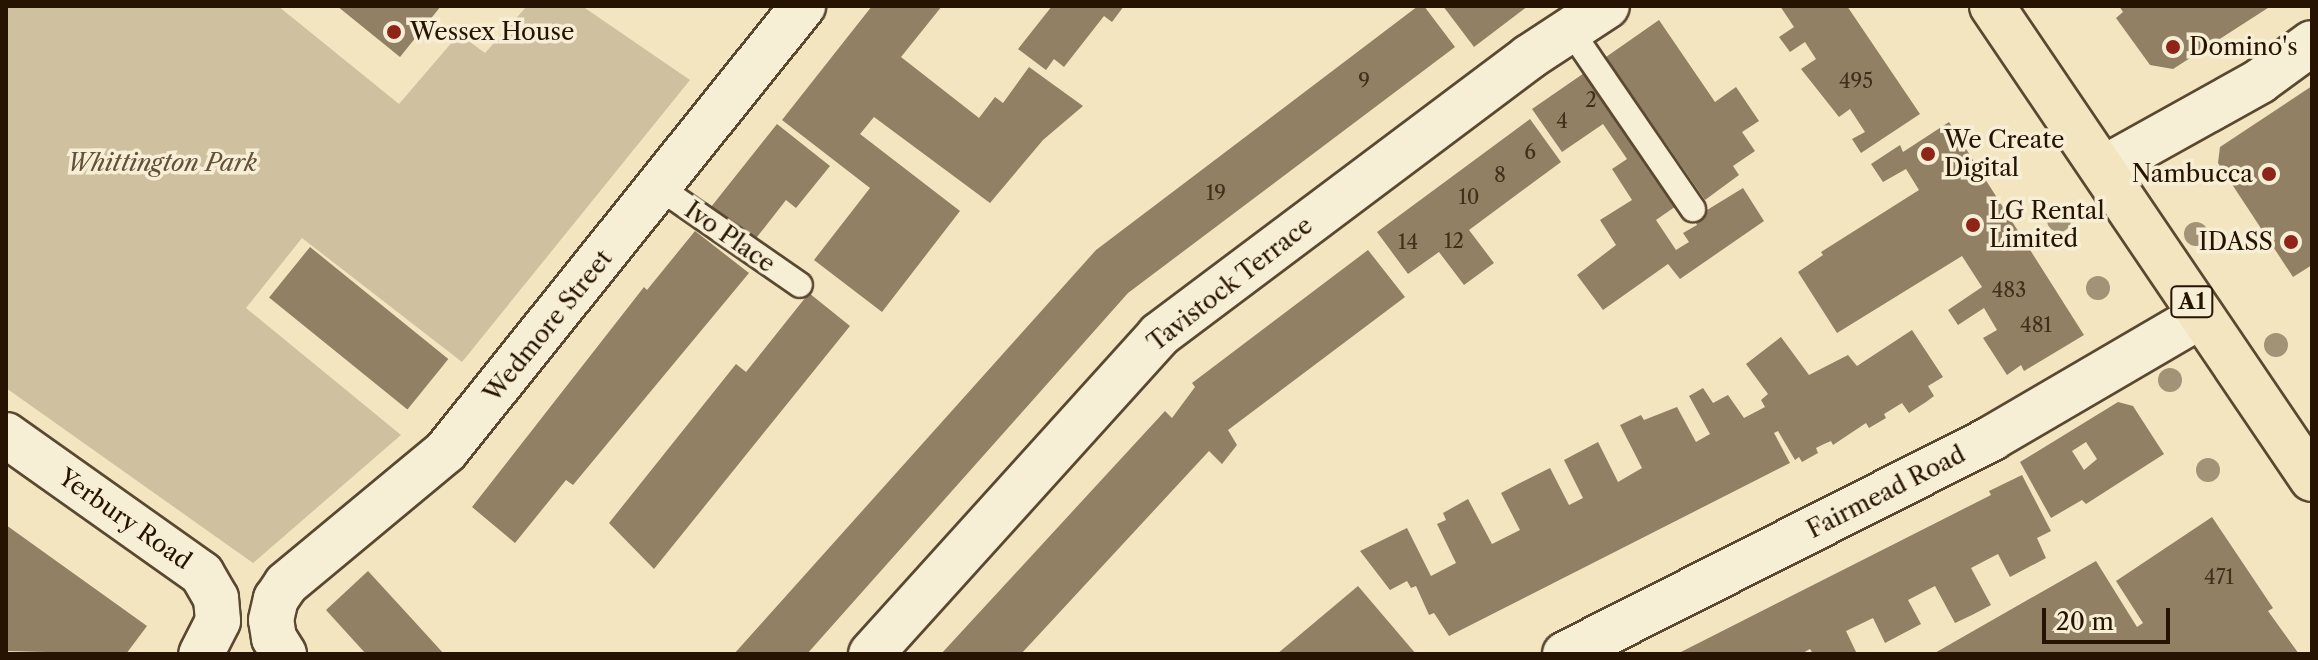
<!DOCTYPE html>
<style>
body{margin:0}
#map{position:relative;width:2318px;height:660px;overflow:hidden;background:#f2e5c0;font-family:"Libre Caslon Text",serif}
div>[style]{position:absolute}
[style*='--x']{left:calc(var(--x)*1px);top:calc(var(--y)*1px);width:calc(var(--w)*1px);rotate:calc(var(--a)*1deg)}
.green>*{inset:0;background:#cfc1a0}
.building>*{inset:0;background:#918064;transform-origin:0 0}
.roads{filter:drop-shadow(2px 0 #5a4831) drop-shadow(-2px 0 #5a4831) drop-shadow(0 2px #5a4831) drop-shadow(0 -2px #5a4831)}
.lane>*{height:24px;margin:-12px;padding:0 12px;transform-origin:12px;border-radius:12px;background:#f7eed6}
.street>*{height:44px;margin:-22px;padding:0 22px;transform-origin:22px;border-radius:22px;background:#f7eed6}
.secondary>*{height:44px;margin:-22px;padding:0 22px;transform-origin:22px;border-radius:22px;background:#f7eed6}
.highway>*{height:44px;margin:-22px;padding:0 22px;transform-origin:22px;border-radius:22px;background:#f2e5c0}
.trees>*{width:24px;height:24px;margin:-12px;border-radius:50%;background:#a39376}
.dots>*{width:22px;height:22px;translate:-50% -50%;box-sizing:border-box;border:4px solid #f7eed6;border-radius:50%}
span{translate:-50% -50%;white-space:nowrap;text-align:center;line-height:1.15;-webkit-text-stroke:7px #f7eed6;paint-order:stroke}
.number-label{font-size:20px;color:#422e1a}
.number-label span{-webkit-text-stroke-width:0}
.shield-label span{padding:2px 6px;background:#f7eed6;border:2px solid;border-radius:6px;-webkit-text-stroke-width:0}
.shield-label{font-size:22px;color:#271301;font-weight:700}
.poi-label{font-size:24px;color:#271301}
.left{translate:0 -50%;text-align:left}
.right{translate:-100% -50%;text-align:right}
.park-label{font-size:24px;color:#625039;font-style:italic}
.street-label{font-size:24px;color:#271301}
.frame{position:absolute;inset:0;border:8px solid #271301;pointer-events:none}
.scale{position:absolute;left:2042px;top:608px;width:128px;height:36px;box-sizing:border-box;border:4px solid #271301;border-top:0;padding-left:10px;font-size:24px;line-height:28px;white-space:nowrap;color:#271301;-webkit-text-stroke:6px #f7eed6;paint-order:stroke}
</style>
<div id="map">
<div class="green">
<i style="clip-path:polygon(6px 6px,278px 6px,399px 104px,459px 34px,485px 53px,527px 6px,582px 6px,690px 80px,462px 362px,302px 238px,246px 308px,401px 435px,253px 563px,6px 388px)"></i>
</div>
<div class="building">
<i style="clip-path:polygon(337px 6px,441px 6px,400px 57px)"></i>
<i style="clip-path:polygon(872px 6px,942px 6px,901px 57px,979px 118px,995px 97px,1003px 103px,1029px 67px,1083px 106px,1043px 140px,990px 203px,874px 117px,860px 134px,960px 211px,882px 312px,814px 260px,870px 188px,782px 120px)"></i>
<i style="clip-path:polygon(1052px 6px,1124px 6px,1112px 22px,1104px 16px,1064px 67px,1054px 59px,1046px 70px,1018px 49px)"></i>
<i style="clip-path:polygon(1418px 6px,1424px 6px,1455px 47px,1128px 293px,807px 654px,734px 654px,1096px 250px)"></i>
<i style="clip-path:polygon(1443px 6px,1528px 6px,1474px 47px)"></i>
<i style="clip-path:polygon(1780px 6px,1847px 6px,1920px 114px,1861px 153px,1852px 139px,1865px 132px,1850px 109px,1839px 117px,1801px 69px,1816px 59px,1805px 42px,1790px 52px,1779px 37px,1794px 27px)"></i>
<i style="clip-path:polygon(2119px 6px,2271px 6px,2173px 69px,2150px 65px,2116px 18px,2123px 12px)"></i>
<i style="clip-path:polygon(1659px 20px,1715px 102px,1736px 87px,1759px 121px,1742px 132px,1755px 151px,1733px 166px,1739px 175px,1705px 200px,1606px 57px)"></i>
<i style="clip-path:polygon(1590px 69px,1679px 204px,1656px 220px,1676px 250px,1689px 242px,1683px 233px,1697px 225px,1694px 218px,1743px 188px,1764px 221px,1680px 279px,1668px 264px,1603px 310px,1577px 275px,1616px 245px,1600px 220px,1632px 200px,1612px 169px,1627px 159px,1603px 124px,1562px 152px,1532px 109px)"></i>
<i style="clip-path:polygon(2312px 86px,2312px 265px,2293px 277px,2218px 163px,2220px 147px)"></i>
<i style="clip-path:polygon(1530px 119px,1561px 162px,1469px 230px,1494px 263px,1464px 285px,1439px 252px,1408px 274px,1377px 232px)"></i>
<i style="clip-path:polygon(1949px 122px,2084px 335px,2024px 371px,2021px 365px,2007px 375px,1983px 338px,1997px 330px,1984px 308px,1958px 325px,1948px 310px,1982px 287px,1962px 256px,1837px 333px,1798px 272px,1823px 255px,1821px 252px,1919px 190px,1906px 169px,1883px 182px,1871px 164px,1900px 145px,1903px 152px)"></i>
<i style="clip-path:polygon(777px 124px,830px 166px,796px 208px,786px 200px,750px 246px,707px 212px)"></i>
<i style="clip-path:polygon(695px 231px,749px 273px,573px 485px,566px 480px,515px 543px,472px 507px,644px 287px,647px 290px)"></i>
<i style="left:310px;top:247px;width:178px;height:65px;rotate:39deg"></i>
<i style="clip-path:polygon(1368px 250px,1405px 297px,1228px 430px,1237px 445px,1222px 464px,1209px 451px,1021px 654px,941px 654px,1165px 411px,1172px 418px,1195px 387px,1192px 383px)"></i>
<i style="clip-path:polygon(809px 293px,850px 326px,654px 569px,609px 523px,736px 364px,746px 372px)"></i>
<i style="clip-path:polygon(1912px 330px,1943px 377px,1928px 386px,1934px 396px,1926px 402px,1909px 413px,1902px 403px,1884px 414px,1886px 418px,1869px 428px,1866px 423px,1833px 445px,1831px 441px,1824px 444px,1816px 448px,1818px 453px,1802px 462px,1799px 457px,1795px 460px,1778px 431px,1774px 433px,1790px 463px,1449px 636px,1434px 613px,1429px 615px,1416px 586px,1411px 588px,1407px 581px,1390px 590px,1360px 551px,1407px 528px,1431px 576px,1456px 563px,1437px 524px,1446px 520px,1443px 513px,1468px 499px,1492px 544px,1520px 530px,1501px 493px,1518px 484px,1550px 468px,1569px 505px,1583px 498px,1564px 460px,1598px 442px,1618px 482px,1642px 468px,1620px 425px,1641px 415px,1644px 420px,1677px 407px,1696px 442px,1710px 434px,1689px 396px,1703px 388px,1713px 403px,1728px 395px,1744px 418px,1765px 407px,1761px 400px,1768px 394px,1746px 364px,1781px 337px,1809px 375px,1848px 355px,1857px 366px)"></i>
<i style="clip-path:polygon(evenodd,2118px 402px,2133px 406px,2164px 454px,2086px 504px,2082px 500px,2051px 518px,2020px 462px,2118px 402px,2086px 442px,2097px 459px,2084px 470px,2072px 451px,2086px 442px)"></i>
<i style="clip-path:polygon(2022px 475px,2051px 531px,2037px 538px,2046px 558px,2010px 577px,1998px 554px,1971px 568px,1991px 605px,1972px 615px,1955px 623px,1935px 586px,1908px 600px,1921px 624px,1885px 643px,1873px 618px,1846px 631px,1857px 654px,1813px 654px,1810px 649px,1801px 654px,1677px 654px,1991px 495px,1989px 491px)"></i>
<i style="clip-path:polygon(2212px 517px,2273px 608px,2268px 611px,2299px 654px,1933px 654px,2096px 561px,2137px 627px,2143px 623px,2116px 581px)"></i>
<i style="clip-path:polygon(6px 525px,147px 626px,126px 654px,6px 651px)"></i>
<i style="clip-path:polygon(368px 571px,413px 620px,444px 654px,366px 654px,326px 610px)"></i>
<i style="clip-path:polygon(1358px 586px,1416px 654px,1277px 654px)"></i>
</div>
<div class="roads">
<div class="lane">
<i style="--x:1571;--y:31;--w:216;--a:55.6"></i>
<i style="--x:660;--y:188;--w:170;--a:34.7"></i>
</div>
<div class="street">
<i style="--x:6;--y:435;--w:240;--a:35.3"></i>
<i style="--x:202;--y:574;--w:28;--a:60"></i>
<i style="--x:216;--y:598;--w:23;--a:85"></i>
<i style="--x:218;--y:621;--w:37;--a:117"></i>
<i style="--x:284;--y:654;--w:19;--a:-122"></i>
<i style="--x:274;--y:638;--w:18;--a:-99"></i>
<i style="--x:271;--y:620;--w:22;--a:-77"></i>
<i style="--x:276;--y:599;--w:18;--a:-56"></i>
<i style="--x:286;--y:584;--w:208;--a:-39.7"></i>
<i style="--x:446;--y:451;--w:571;--a:-51.26"></i>
<i style="--x:871;--y:654;--w:430;--a:-47.9"></i>
<i style="--x:1159;--y:335;--w:463;--a:-36.9"></i>
<i style="--x:1529;--y:57;--w:93;--a:-33.2"></i>
<i style="--x:1565;--y:654;--w:479;--a:-26.8"></i>
<i style="--x:1992;--y:438;--w:242;--a:-30.3"></i>
</div>
<div class="secondary">
<i style="--x:2104;--y:168;--w:179;--a:-29.1"></i>
<i style="--x:2260;--y:81;--w:64;--a:-36.2"></i>
</div>
<div class="highway">
<i style="--x:1992;--y:6;--w:571;--a:55.92"></i>
</div>
</div>
<div class="trees">
<i style="left:2059px;top:220px"></i>
<i style="left:2196px;top:234px"></i>
<i style="left:2098px;top:288px"></i>
<i style="left:2276px;top:345px"></i>
<i style="left:2170px;top:380px"></i>
<i style="left:2208px;top:470px"></i>
</div>
<div class="dots">
<i style="left:394px;top:32px;background:#8f2418"></i>
<i style="left:2173px;top:47px;background:#8f2418"></i>
<i style="left:1928px;top:154px;background:#8f2418"></i>
<i style="left:2269px;top:174px;background:#8f2418"></i>
<i style="left:1973px;top:225px;background:#8f2418"></i>
<i style="left:2291px;top:242px;background:#8f2418"></i>
</div>
<div class="number-label">
<span style="left:1364px;top:81px">9</span>
<span style="left:1856px;top:81px">495</span>
<span style="left:1591px;top:100px">2</span>
<span style="left:1562px;top:121px">4</span>
<span style="left:1530px;top:152px">6</span>
<span style="left:1500px;top:175px">8</span>
<span style="left:1216px;top:193px">19</span>
<span style="left:1469px;top:197px">10</span>
<span style="left:1454px;top:241px">12</span>
<span style="left:1408px;top:242px">14</span>
<span style="left:2009px;top:290px">483</span>
<span style="left:2036px;top:325px">481</span>
<span style="left:2219px;top:577px">471</span>
</div>
<div class="shield-label">
<span style="left:2192px;top:302px">A1</span>
</div>
<div class="poi-label">
<span class="left" style="left:410px;top:32px">Wessex House</span>
<span class="left" style="left:2189px;top:47px">Domino's</span>
<span class="left" style="left:1944px;top:154px">We Create<br>Digital</span>
<span class="right" style="left:2253px;top:174px">Nambucca</span>
<span class="left" style="left:1989px;top:225px">LG Rental<br>Limited</span>
<span class="right" style="left:2273px;top:242px">IDASS</span>
</div>
<div class="park-label">
<span style="left:162px;top:163px">Whittington Park</span>
</div>
<div class="street-label">
<span style="left:730px;top:237px;rotate:35deg">Ivo Place</span>
<span style="left:1230px;top:284px;rotate:-38deg">Tavistock Terrace</span>
<span style="left:548px;top:326px;rotate:-51deg">Wedmore Street</span>
<span style="left:1886px;top:492px;rotate:-27deg">Fairmead Road</span>
<span style="left:125px;top:519px;rotate:35deg">Yerbury Road</span>
</div>
<div class="frame"></div>
<div class="scale">20 m</div>
</div>
